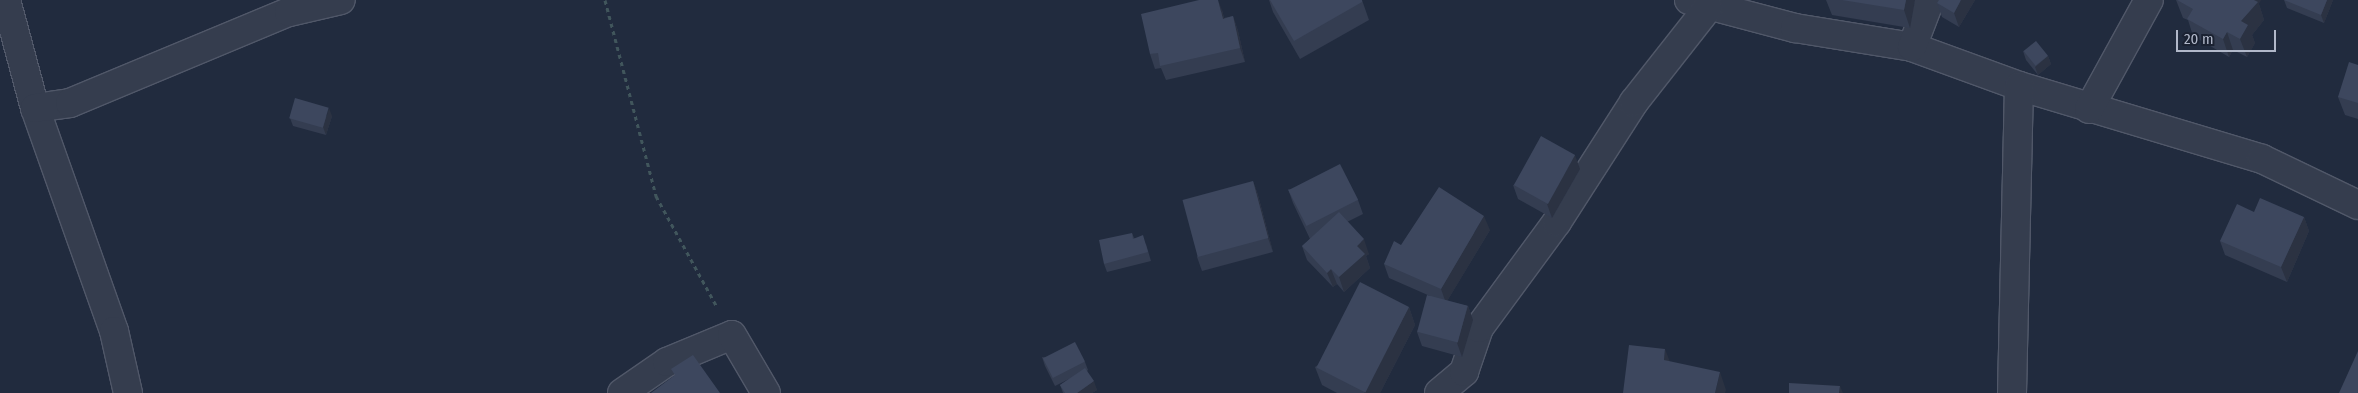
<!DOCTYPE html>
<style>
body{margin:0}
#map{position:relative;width:2358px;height:393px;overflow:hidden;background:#212b3e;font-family:"Fira Sans Condensed",sans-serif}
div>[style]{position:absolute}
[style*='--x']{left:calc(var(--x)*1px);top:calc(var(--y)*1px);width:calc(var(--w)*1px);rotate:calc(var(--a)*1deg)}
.path>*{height:3px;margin-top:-1.5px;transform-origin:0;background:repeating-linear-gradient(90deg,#41565c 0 4px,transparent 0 8px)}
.roads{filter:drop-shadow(1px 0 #515869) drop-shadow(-1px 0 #515869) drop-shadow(0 1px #515869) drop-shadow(0 -1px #515869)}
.street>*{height:28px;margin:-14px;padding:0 14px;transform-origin:14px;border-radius:14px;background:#353d4e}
.wall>*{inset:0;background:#343d51}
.shaded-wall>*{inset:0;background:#2b3242}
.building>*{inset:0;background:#3d475e;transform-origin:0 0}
span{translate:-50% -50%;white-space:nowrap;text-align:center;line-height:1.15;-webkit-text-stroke:4px #1b2232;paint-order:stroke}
.scale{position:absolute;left:2176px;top:30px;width:100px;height:22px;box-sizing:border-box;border:2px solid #b1b8c9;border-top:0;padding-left:6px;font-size:15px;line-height:18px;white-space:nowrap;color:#b1b8c9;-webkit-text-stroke:4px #1b2232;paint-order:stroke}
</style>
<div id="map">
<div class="path">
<i style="--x:605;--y:0;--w:203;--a:75.4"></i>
<i style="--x:656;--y:196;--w:127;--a:61.2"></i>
</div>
<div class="roads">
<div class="street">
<i style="--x:6;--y:0;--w:112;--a:75"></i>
<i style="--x:35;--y:108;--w:237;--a:70.5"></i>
<i style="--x:114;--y:331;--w:64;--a:77.3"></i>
<i style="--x:1689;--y:0;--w:110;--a:14.8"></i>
<i style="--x:1795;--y:28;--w:119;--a:9.2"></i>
<i style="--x:1912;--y:47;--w:114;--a:20"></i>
<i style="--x:2019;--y:86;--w:254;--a:16.7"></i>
<i style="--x:2262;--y:159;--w:106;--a:25.6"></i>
<i style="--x:1912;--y:47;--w:50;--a:-69"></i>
<i style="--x:35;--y:108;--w:35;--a:-8"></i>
<i style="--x:70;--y:103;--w:237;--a:-22.6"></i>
<i style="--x:289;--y:12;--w:53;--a:-13"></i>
<i style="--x:2089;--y:109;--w:124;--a:-61.2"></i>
<i style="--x:622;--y:393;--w:55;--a:-34.6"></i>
<i style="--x:667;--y:362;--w:70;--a:-22.6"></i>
<i style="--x:732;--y:335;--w:67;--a:59.6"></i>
<i style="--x:1439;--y:393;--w:33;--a:-40"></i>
<i style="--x:1464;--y:372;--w:46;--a:-71.2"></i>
<i style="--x:1479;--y:328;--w:132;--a:-53.7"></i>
<i style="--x:1557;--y:222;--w:143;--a:-57.3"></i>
<i style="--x:1634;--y:102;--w:120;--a:-51.8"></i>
<i style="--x:2012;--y:393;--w:307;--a:-88.7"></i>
</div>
</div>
<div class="wall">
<i style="clip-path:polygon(1269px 0,1362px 0,1369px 20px,1300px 59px,1273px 12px)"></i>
<i style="clip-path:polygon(1826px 0,1915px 0,1910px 28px,1832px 15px)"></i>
<i style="clip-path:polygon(1975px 0,1959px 27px,1942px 17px,1937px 3px)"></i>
<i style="clip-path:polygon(2176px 0,2259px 4px,2264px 20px,2252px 35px,2255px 43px,2247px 57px,2233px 50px,2229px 57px,2193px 36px,2188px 20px,2183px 18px)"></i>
<i style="clip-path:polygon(2284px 0,2333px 0,2324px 23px,2287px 8px)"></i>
<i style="clip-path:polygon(1222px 10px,1224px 18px,1233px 16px,1238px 31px,1245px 62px,1166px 80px,1161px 68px,1155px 69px,1150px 54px)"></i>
<i style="clip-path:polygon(2023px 51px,2048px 56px,2051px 64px,2038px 75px,2026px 60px)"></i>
<i style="clip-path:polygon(2358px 65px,2358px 119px,2345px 115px,2338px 97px)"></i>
<i style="clip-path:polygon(332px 116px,326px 135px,293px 126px,290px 118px)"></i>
<i style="clip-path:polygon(1580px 169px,1552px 218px,1518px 199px,1513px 185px)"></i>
<i style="clip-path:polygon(1253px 181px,1258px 195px,1273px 252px,1202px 271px,1197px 257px)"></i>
<i style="clip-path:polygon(1288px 189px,1358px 200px,1363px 214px,1347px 222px,1369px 254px,1366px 256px,1370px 268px,1344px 292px,1337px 284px,1333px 287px,1307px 260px,1302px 246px,1310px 239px,1293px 203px)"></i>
<i style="clip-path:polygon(2254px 212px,2304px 217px,2309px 231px,2287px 282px,2225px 255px,2220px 241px)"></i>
<i style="clip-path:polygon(1490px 230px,1447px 301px,1468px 306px,1473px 320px,1462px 357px,1422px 346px,1417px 332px,1430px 296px,1389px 278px,1384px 264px,1401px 245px)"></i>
<i style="clip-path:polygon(1132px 233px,1134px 238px,1146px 244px,1151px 261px,1107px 272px,1104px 264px)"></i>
<i style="clip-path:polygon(1409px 307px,1415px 325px,1380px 393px,1337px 393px,1322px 385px,1315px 367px)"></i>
<i style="clip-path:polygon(1042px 357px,1085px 362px,1088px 370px,1087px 371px,1097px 390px,1092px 393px,1063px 393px,1060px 385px,1069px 379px,1055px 386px,1045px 366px)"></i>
</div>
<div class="shaded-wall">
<i style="clip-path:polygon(1218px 0,1222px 10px,1228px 33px,1223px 19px)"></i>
<i style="clip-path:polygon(1906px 0,1915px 0,1910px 28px,1904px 10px)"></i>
<i style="clip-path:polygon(1961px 0,1975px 0,1959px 27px,1954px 13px)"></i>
<i style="clip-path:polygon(2248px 0,2261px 0,2259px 4px,2264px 20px,2252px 35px,2255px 43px,2247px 57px,2240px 39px,2241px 21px)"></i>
<i style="clip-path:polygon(2327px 0,2333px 0,2324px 23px,2321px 15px)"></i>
<i style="clip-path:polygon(1233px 16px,1238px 31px,1245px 62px,1240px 48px)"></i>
<i style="clip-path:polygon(2227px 32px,2233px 50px,2229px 57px,2223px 39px)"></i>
<i style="clip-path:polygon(2048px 56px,2051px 64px,2038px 75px,2035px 67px)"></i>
<i style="clip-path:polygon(329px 108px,332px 116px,326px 135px,323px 127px)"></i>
<i style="clip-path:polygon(1575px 155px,1580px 169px,1552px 218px,1547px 204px)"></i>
<i style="clip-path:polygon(1253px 181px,1258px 195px,1273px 252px,1268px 238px)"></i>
<i style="clip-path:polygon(1484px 216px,1490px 230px,1446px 303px,1441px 289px)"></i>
<i style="clip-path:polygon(2304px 217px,2309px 231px,2287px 282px,2281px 267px)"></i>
<i style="clip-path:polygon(1364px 239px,1369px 254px,1366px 256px,1370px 268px,1344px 292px,1339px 277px,1357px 246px)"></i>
<i style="clip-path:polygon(1331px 269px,1337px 284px,1333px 287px,1327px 273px)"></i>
<i style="clip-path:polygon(1468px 306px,1473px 320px,1462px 357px,1457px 343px)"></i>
<i style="clip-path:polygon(1409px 307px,1415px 325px,1380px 393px,1365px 393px,1364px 392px)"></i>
<i style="clip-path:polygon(1665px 349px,1672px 367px,1664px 360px)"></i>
<i style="clip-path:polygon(1720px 372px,1726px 390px,1725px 393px,1715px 393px)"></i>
<i style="clip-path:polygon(1094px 381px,1097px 390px,1092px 393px,1077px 393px)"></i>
<i style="clip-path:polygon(1840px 386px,1843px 393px,1839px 393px)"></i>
</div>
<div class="building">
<i style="clip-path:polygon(1199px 0,1218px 0,1223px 19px,1233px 16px,1240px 48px,1160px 66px,1158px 53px,1150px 54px,1141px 14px)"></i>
<i style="clip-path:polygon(1270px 0,1362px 0,1362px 2px,1294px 41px)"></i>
<i style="clip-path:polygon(1842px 0,1906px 0,1904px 10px)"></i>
<i style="clip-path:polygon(1939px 0,1961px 0,1954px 13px,1937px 3px)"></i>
<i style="clip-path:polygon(2177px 0,2254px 0,2258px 2px,2241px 21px,2248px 25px,2240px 39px,2227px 32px,2223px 39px,2187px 19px,2193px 9px)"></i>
<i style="clip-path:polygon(2284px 0,2327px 0,2321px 15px)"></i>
<i style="left:2036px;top:41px;width:19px;height:16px;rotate:51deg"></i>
<i style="clip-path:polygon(2349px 62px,2358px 65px,2358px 103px,2338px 97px)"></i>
<i style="left:295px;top:98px;width:35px;height:21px;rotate:16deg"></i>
<i style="left:1541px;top:136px;width:39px;height:56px;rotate:29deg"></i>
<i style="left:1340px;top:164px;width:40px;height:58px;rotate:63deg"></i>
<i style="left:1253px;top:181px;width:59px;height:73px;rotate:75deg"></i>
<i style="clip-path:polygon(1439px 187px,1484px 216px,1441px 289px,1384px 264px,1394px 241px,1401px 245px)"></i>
<i style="clip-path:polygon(2260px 198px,2304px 217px,2281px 267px,2220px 241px,2237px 204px,2254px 212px)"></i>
<i style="clip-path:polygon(1339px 212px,1364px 239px,1357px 246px,1365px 254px,1339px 277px,1331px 269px,1327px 273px,1302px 246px)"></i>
<i style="clip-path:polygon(1132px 233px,1133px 239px,1143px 235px,1148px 252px,1104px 264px,1099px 240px)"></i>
<i style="left:1360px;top:282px;width:55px;height:96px;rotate:27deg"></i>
<i style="left:1427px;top:295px;width:42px;height:38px;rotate:15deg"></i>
<i style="left:1075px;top:342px;width:22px;height:36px;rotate:63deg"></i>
<i style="clip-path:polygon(1629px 345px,1665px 349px,1664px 360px,1720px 372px,1715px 393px,1623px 393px)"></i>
<i style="clip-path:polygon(2358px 351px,2358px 393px,2339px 393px)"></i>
<i style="clip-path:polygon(693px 355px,720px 393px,651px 393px,675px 375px,671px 369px)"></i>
<i style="clip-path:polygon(1085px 368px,1094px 381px,1077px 393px,1065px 393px,1060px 385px)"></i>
<i style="clip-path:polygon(1789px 383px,1840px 386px,1839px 393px,1789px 393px)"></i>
</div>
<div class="scale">20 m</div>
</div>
